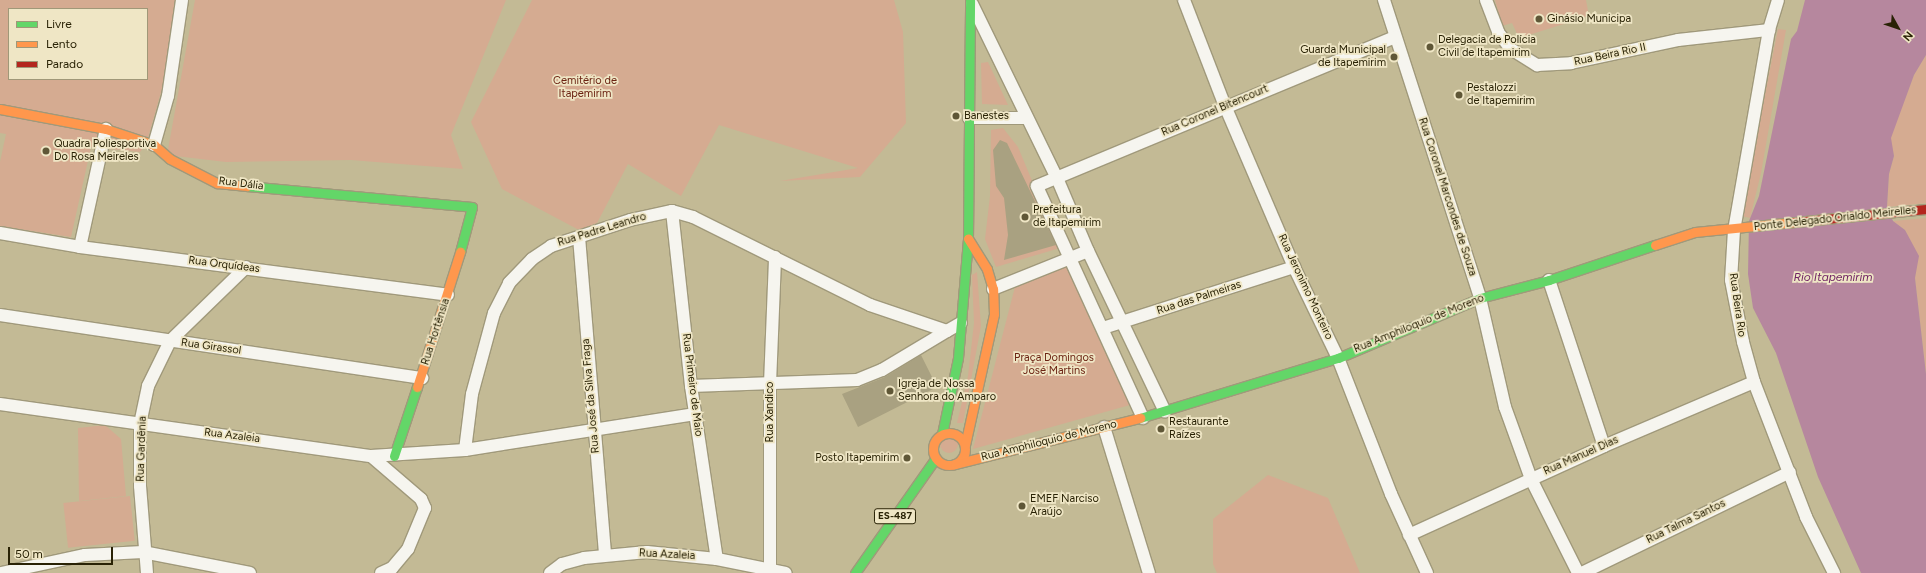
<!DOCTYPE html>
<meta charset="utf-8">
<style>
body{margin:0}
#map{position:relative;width:1926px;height:573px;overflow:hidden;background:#c3ba95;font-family:Figtree,sans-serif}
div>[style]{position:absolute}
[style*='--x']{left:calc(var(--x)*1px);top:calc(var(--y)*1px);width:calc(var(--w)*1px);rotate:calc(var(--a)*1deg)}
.green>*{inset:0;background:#d5ab91;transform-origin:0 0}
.round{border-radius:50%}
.water>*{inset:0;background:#b6879e}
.building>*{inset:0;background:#a9a181}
.roads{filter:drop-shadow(1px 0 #a0997b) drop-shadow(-1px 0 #a0997b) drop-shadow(0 1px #a0997b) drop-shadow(0 -1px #a0997b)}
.street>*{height:12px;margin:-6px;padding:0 6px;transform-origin:6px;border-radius:6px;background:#f6f5ef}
.fast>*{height:9px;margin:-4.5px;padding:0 4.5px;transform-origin:4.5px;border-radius:4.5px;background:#63d668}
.slow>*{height:9px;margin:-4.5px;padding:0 4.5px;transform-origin:4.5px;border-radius:4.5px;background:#ff974d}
.slow>.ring{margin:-4.5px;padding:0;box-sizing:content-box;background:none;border:9px solid #ff974d;border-radius:50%}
.jam>*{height:9px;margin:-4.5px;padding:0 4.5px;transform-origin:4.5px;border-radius:4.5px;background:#b3261e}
.dots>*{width:11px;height:11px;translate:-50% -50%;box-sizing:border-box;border:2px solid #efe6c5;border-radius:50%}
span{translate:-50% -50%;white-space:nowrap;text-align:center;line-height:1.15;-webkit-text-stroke:3.5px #efe6c5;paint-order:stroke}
.shield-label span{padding:1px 3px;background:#efe6c5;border:1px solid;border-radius:3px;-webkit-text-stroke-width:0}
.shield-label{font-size:10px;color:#292205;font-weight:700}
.poi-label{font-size:11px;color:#292205}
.left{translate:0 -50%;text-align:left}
.right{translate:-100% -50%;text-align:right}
.street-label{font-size:11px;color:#292205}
.park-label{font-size:11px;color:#6b2312}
.water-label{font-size:12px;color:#702364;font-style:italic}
.legend{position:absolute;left:8px;top:8px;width:140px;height:72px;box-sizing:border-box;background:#efe6c5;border:1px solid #a09878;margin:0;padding:5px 7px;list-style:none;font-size:12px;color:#292205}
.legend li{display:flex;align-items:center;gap:8px;height:20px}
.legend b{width:20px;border:1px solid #a09878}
.north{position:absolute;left:1878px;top:8px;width:40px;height:40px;-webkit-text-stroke:3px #efe6c5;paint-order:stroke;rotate:130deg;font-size:11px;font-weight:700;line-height:16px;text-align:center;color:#292205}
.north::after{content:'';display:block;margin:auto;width:14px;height:18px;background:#292205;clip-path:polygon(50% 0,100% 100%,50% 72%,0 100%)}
.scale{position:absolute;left:8px;top:547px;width:105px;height:18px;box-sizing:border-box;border:2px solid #292205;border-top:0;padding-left:5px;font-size:12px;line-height:14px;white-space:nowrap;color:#292205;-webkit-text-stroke:3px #efe6c5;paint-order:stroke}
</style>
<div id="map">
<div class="green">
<i style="clip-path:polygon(evenodd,0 0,178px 0,163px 85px,146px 145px,140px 152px,91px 147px,71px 237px,0 226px,0 162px,6px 134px,0 133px,0 0,9px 9px,147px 9px,147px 79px,9px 79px,9px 9px)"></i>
<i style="clip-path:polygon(195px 0,506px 0,451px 135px,463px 169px,351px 160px,226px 162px,167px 155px)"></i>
<i style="clip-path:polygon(532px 0,894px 0,903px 32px,906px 123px,860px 177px,780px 181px,858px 168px,719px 125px,681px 196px,628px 164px,597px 223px,579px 230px,502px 189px,471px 122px)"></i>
<i style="clip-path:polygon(1495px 0,1586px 0,1589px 16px,1519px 38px,1512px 23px,1502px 26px)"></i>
<i style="clip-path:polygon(1778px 29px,1786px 30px,1761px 173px,1750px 218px,1741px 216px)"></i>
<i style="clip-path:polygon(1926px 55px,1926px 203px,1887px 207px,1889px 174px,1894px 156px,1890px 138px,1914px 75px)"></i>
<i style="clip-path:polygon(988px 62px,1008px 105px,982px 104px,981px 63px)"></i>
<i style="clip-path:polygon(1003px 128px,1018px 147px,1060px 248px,996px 267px,985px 239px,990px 196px,991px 130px)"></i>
<i style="clip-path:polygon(1926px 218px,1926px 374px,1915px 278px,1918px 256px,1905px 230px,1893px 221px)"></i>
<i style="clip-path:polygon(1069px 264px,1137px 403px,973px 449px,1016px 283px)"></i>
<i style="clip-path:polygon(977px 272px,981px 326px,963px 423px,957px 423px,968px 376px,974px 323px,972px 275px)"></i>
<i style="clip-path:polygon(105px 425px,121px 439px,126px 496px,79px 501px,78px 428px)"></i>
<i class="round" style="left:940px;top:435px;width:18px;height:18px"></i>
<i style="clip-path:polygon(1268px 475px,1328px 498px,1360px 573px,1217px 573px,1213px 564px,1213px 519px)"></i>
<i style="left:130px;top:496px;width:45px;height:67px;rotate:84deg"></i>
</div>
<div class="water">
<i style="clip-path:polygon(1805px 0,1926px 0,1926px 55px,1914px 75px,1891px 138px,1894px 156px,1889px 174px,1887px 207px,1893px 221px,1905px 230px,1919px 256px,1915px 278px,1926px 374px,1926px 573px,1861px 573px,1818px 477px,1776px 353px,1753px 308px,1748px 274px,1749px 221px,1759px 196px,1791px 39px,1797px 31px)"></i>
</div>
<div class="building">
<i style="clip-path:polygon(1000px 140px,1007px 143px,1056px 245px,1004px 260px,1008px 235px,1004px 198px,996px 186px,993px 150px)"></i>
<i style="clip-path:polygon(921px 355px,937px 387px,858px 427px,842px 394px,885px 377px)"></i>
</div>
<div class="roads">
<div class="street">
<i style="--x:1184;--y:0;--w:114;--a:68.9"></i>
<i style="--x:1225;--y:106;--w:175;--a:66.8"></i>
<i style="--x:1294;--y:267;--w:101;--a:64.2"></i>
<i style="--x:1338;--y:358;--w:146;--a:68.7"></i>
<i style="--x:1391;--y:494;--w:87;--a:65.5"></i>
<i style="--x:1384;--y:0;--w:313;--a:72.1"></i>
<i style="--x:1480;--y:298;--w:112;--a:77.1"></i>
<i style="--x:1505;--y:407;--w:77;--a:70.1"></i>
<i style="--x:1531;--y:479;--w:105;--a:63.4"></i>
<i style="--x:1486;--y:0;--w:34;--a:69"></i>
<i style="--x:1498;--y:32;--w:21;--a:53"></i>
<i style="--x:1511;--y:49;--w:31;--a:32"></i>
<i style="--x:1537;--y:65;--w:34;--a:-3"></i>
<i style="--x:1571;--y:63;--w:109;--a:-12.1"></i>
<i style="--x:1678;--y:40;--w:92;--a:-6.3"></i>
<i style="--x:1778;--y:0;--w:31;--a:107"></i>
<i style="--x:1769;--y:30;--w:203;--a:99.9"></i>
<i style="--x:1734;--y:230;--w:50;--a:93.4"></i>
<i style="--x:1731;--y:280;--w:63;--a:79"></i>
<i style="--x:1743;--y:342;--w:41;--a:74.6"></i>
<i style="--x:1754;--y:382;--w:145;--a:68.9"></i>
<i style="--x:1806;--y:517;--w:63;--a:63.4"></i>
<i style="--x:972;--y:4;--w:194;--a:64"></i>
<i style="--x:1057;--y:178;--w:79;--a:67"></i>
<i style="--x:1088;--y:251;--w:178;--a:64.4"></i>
<i style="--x:969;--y:118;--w:58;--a:0"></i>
<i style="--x:154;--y:145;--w:51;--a:-74.1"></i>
<i style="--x:168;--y:96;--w:97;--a:-81.7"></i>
<i style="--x:672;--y:211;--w:176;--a:83.8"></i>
<i style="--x:691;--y:386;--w:175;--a:81.5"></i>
<i style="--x:0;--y:233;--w:81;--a:9.9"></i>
<i style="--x:80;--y:247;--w:371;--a:7.4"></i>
<i style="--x:579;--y:237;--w:319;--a:85.3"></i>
<i style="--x:80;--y:247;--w:121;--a:-77.6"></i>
<i style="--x:1549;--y:280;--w:175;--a:71.7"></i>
<i style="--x:993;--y:289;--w:102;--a:-21.8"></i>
<i style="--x:0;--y:315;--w:427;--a:8.5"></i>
<i style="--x:1103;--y:328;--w:201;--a:-17.7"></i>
<i style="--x:691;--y:386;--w:166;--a:-2.1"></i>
<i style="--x:857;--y:380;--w:27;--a:-22"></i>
<i style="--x:882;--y:370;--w:76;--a:-31"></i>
<i style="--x:0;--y:404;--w:375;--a:8"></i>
<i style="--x:371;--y:456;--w:94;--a:-3.7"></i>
<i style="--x:465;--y:450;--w:233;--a:-8.9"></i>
<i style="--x:1143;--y:418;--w:255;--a:-114.6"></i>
<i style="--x:1037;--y:186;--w:388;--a:-22.6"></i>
<i style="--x:1104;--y:427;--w:153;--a:72.9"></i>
<i style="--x:465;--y:450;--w:56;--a:-82.9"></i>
<i style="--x:472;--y:394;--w:84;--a:-74.8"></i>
<i style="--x:494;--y:313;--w:34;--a:-63"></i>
<i style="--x:509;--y:283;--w:33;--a:-46"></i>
<i style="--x:532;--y:259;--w:23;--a:-34"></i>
<i style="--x:551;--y:246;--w:83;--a:-18.2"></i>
<i style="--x:630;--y:220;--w:43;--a:-12.1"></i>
<i style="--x:672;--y:211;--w:22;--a:16"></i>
<i style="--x:693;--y:217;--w:198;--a:26.4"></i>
<i style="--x:870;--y:305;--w:81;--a:18.7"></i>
<i style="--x:947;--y:331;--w:16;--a:-30"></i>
<i style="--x:371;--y:456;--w:66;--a:40.7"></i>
<i style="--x:421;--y:499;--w:10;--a:66"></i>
<i style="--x:425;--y:508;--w:44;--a:112.5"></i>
<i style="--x:408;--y:549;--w:25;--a:130"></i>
<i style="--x:392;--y:568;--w:12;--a:156"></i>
<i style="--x:1409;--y:535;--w:214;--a:-24.5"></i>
<i style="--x:1604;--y:446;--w:163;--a:-23.1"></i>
<i style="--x:770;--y:568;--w:184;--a:-90"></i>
<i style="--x:770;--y:384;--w:127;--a:-87.7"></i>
<i style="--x:1;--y:573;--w:86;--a:-12.1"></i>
<i style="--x:85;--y:555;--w:58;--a:-3"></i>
<i style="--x:143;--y:552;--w:109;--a:11.1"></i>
<i style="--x:147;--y:573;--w:87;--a:-94.6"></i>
<i style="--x:140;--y:486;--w:62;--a:-90"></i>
<i style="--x:140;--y:424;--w:39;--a:-78"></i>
<i style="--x:148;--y:386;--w:50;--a:-63.9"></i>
<i style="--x:170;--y:341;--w:106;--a:-44.2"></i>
<i style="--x:550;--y:573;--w:15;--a:-37"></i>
<i style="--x:562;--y:564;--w:23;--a:-15"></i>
<i style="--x:584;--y:558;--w:63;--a:-5.4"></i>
<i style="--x:647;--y:552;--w:70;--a:5.7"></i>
<i style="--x:717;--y:559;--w:70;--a:11.5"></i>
<i style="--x:1582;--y:573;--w:231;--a:-25.9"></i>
</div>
<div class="fast">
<i style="--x:247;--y:186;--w:226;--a:5.3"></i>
<i style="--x:472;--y:207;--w:47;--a:104.9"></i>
<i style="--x:1140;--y:418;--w:207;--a:-16.9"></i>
<i style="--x:1338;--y:358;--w:154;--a:-22.9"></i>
<i style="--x:1480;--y:298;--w:71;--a:-14.6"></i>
<i style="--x:1549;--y:280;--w:112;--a:-18.3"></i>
<i style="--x:942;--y:434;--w:78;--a:-78.1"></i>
<i style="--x:958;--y:358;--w:119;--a:-85.2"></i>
<i style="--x:968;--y:239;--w:239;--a:-89.5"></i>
<i style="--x:394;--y:456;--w:73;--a:-71.6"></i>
<i style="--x:855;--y:573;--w:139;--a:-54.9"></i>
</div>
<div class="slow">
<i style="--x:0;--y:109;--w:108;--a:10.7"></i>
<i style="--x:106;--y:129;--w:51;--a:18.4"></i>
<i style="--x:154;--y:145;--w:21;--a:41"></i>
<i style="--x:170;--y:159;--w:53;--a:27.1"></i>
<i style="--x:217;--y:183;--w:30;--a:6"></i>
<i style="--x:1655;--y:245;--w:42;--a:-18"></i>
<i style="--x:1695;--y:232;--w:100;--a:-5.7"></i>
<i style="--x:417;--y:387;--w:142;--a:-72.3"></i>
<i class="ring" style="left:933px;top:433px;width:23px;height:23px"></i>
<i style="--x:965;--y:445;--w:134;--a:-77.5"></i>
<i style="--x:994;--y:314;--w:25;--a:-92"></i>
<i style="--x:993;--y:289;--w:21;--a:-107"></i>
<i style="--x:987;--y:269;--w:36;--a:-122"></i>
<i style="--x:955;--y:464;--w:191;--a:-14"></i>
</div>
<div class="jam">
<i style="--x:1795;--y:222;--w:132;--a:-5.7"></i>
</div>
</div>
<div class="dots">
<i style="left:1539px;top:19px;background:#5f5737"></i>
<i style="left:1430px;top:47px;background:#5f5737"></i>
<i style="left:1394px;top:57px;background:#5f5737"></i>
<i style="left:1459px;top:95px;background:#5f5737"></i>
<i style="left:956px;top:116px;background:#5f5737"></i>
<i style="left:46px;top:151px;background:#5f5737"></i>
<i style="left:1025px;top:217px;background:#5f5737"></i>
<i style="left:890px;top:391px;background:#5f5737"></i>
<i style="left:1161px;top:429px;background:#5f5737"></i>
<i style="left:907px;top:458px;background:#5f5737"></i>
<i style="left:1022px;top:506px;background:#5f5737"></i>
</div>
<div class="shield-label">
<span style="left:895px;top:516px">ES-487</span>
</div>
<div class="poi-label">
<span class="left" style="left:1547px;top:19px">Ginásio Municipa</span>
<span class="left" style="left:1438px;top:47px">Delegacia de Polícia<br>Civil de Itapemirim</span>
<span class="right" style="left:1386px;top:57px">Guarda Municipal<br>de Itapemirim</span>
<span class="left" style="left:1467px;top:95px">Pestalozzi<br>de Itapemirim</span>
<span class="left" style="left:964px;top:116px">Banestes</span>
<span class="left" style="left:54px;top:151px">Quadra Poliesportiva<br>Do Rosa Meireles</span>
<span class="left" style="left:1033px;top:217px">Prefeitura<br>de Itapemirim</span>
<span class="left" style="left:898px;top:391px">Igreja de Nossa<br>Senhora do Amparo</span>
<span class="left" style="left:1169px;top:429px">Restaurante<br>Raízes</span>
<span class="right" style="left:899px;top:458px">Posto Itapemirim</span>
<span class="left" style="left:1030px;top:506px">EMEF Narciso<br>Araújo</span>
</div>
<div class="street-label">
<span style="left:1610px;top:55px;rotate:-12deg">Rua Beira Rio II</span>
<span style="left:1215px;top:111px;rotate:-23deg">Rua Coronel Bitencourt</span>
<span style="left:241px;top:184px;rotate:7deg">Rua Dália</span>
<span style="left:1447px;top:197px;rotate:72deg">Rua Coronel Marcondes de Souza</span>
<span style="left:1835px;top:219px;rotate:-6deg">Ponte Delegado Orialdo Meirelles</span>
<span style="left:602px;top:230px;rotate:-17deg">Rua Padre Leandro</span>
<span style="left:224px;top:265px;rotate:7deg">Rua Orquídeas</span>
<span style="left:1305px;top:287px;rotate:65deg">Rua Jeronimo Monteiro</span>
<span style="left:1199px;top:298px;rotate:-18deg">Rua das Palmeiras</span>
<span style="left:1737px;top:305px;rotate:82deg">Rua Beira Rio</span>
<span style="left:1419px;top:324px;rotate:-22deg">Rua Amphiloquio de Moreno</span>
<span style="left:436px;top:332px;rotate:-72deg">Rua Hortênsia</span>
<span style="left:211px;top:347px;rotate:8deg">Rua Girassol</span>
<span style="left:692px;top:385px;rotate:83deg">Rua Primeiro de Maio</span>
<span style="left:591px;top:396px;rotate:-95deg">Rua José da Silva Fraga</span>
<span style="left:770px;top:412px;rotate:-90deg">Rua Xandico</span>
<span style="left:232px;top:436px;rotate:7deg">Rua Azaleia</span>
<span style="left:1049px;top:441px;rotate:-14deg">Rua Amphiloquio de Moreno</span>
<span style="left:142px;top:449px;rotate:-88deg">Rua Gardênia</span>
<span style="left:1581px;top:456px;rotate:-24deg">Rua Manuel Dias</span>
<span style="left:1686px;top:522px;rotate:-26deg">Rua Talma Santos</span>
<span style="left:667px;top:555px;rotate:3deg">Rua Azaleia</span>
</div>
<div class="park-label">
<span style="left:585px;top:88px">Cemitério de<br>Itapemirim</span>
<span style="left:1054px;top:365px">Praça Domingos<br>José Martins</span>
</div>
<div class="water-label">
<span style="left:1833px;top:278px">Rio Itapemirim</span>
</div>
<ul class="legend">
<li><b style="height:5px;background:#63d668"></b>Livre</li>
<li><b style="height:5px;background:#ff974d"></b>Lento</li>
<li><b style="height:5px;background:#b3261e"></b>Parado</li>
</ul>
<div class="north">N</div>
<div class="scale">50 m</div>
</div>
